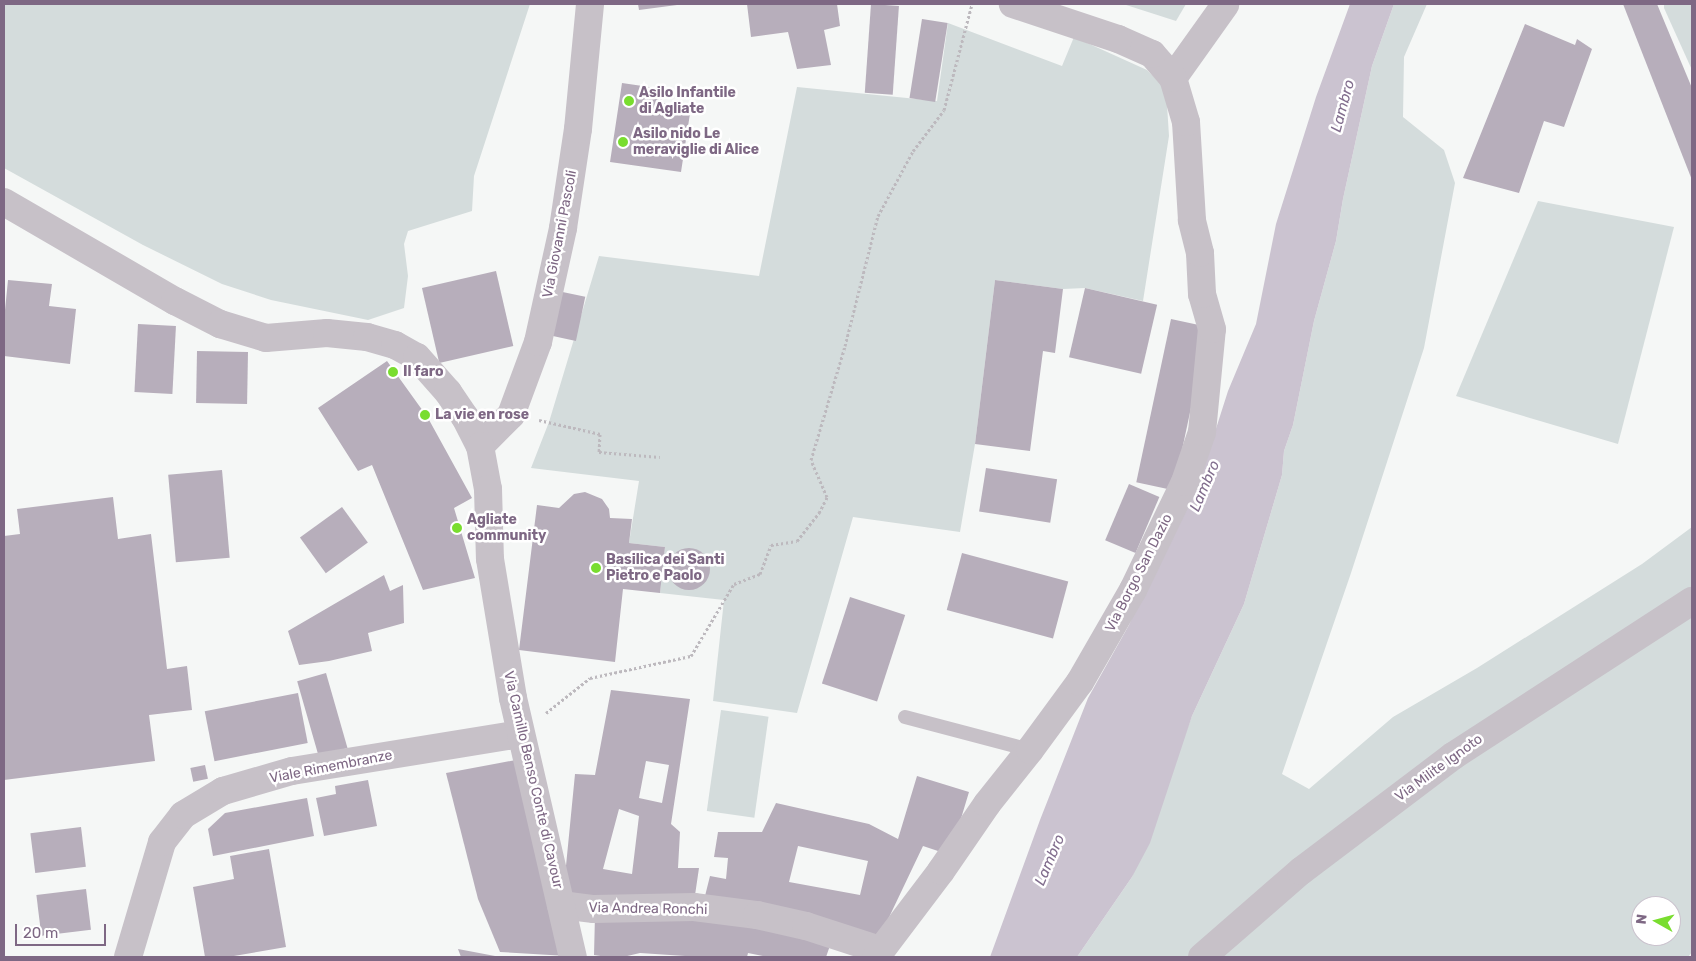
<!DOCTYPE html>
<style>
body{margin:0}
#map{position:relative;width:1696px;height:961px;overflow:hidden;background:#f5f7f6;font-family:Rubik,sans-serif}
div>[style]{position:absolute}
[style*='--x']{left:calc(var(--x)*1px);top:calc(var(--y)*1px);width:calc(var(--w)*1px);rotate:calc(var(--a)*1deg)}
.green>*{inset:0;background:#d4dcdc;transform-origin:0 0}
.water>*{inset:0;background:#cbc3d0}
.building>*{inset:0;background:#b7aebb;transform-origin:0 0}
.round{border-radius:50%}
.path>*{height:3px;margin-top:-1.5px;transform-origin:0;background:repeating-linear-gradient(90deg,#bdb9be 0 2.5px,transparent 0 5px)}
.service>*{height:14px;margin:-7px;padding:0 7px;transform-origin:7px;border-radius:7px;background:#c7c1c8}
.minor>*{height:28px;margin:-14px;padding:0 14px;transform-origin:14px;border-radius:14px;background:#c7c1c8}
.tertiary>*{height:28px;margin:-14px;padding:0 14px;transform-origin:14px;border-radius:14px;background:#c7c1c8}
.dots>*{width:14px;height:14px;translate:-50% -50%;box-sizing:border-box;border:2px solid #fff;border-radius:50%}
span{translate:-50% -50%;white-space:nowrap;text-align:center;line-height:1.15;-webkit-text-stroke:5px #fff;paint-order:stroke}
.poi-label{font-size:14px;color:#7e6884;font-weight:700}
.left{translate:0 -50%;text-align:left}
.street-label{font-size:14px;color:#7e6884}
.water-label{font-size:15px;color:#826e8e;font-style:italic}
.frame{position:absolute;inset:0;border:5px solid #7e6884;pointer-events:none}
.north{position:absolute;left:1631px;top:896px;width:50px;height:50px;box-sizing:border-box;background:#fff;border:1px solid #cbc3ce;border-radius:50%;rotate:277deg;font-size:14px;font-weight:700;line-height:20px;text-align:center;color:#7e6884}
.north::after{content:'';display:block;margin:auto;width:18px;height:22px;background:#79dd2f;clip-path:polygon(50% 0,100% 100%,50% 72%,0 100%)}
.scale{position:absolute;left:15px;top:924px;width:91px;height:22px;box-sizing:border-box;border:2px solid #7e6884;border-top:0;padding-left:6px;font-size:15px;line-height:18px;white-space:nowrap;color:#7e6884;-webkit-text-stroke:4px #fff;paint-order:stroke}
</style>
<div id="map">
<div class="green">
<div style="clip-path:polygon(4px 4px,530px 4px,474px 176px,472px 211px,408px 231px,404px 244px,408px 276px,404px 308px,368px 320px,271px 300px,222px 284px,143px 245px,4px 168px)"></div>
<div style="clip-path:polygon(1123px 4px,1186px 4px,1176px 21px)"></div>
<div style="clip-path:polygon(evenodd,1394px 4px,1427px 4px,1404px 57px,1403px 117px,1444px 150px,1455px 183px,1424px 348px,1351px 573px,1282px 774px,1309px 789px,1393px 717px,1477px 668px,1642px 564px,1692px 527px,1692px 952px,1688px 957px,1077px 957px,1132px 877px,1192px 716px,1244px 604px,1282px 475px,1284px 451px,1293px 425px,1314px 321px,1336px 241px,1343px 199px,1372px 66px,1394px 4px,1641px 906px,1671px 906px,1671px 936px,1641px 936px,1641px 906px)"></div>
<div style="clip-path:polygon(1664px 4px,1692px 4px,1692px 70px,1664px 8px)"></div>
<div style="clip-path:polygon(948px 23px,1062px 66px,1074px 37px,1147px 70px,1166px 89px,1169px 136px,1143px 301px,1085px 288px,1063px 289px,995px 280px,975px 444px,960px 532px,853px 517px,797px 713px,713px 701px,724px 600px,660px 593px,665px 547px,629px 543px,639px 481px,531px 468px,549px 422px,599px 256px,759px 276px,797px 87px,937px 101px)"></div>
<div style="clip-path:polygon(1538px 201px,1674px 227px,1618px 444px,1456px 396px)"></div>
<div style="left:721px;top:710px;width:48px;height:102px;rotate:8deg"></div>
</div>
<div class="water">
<div style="clip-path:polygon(1350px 4px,1394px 4px,1372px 66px,1343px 199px,1336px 241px,1314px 321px,1293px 425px,1284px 451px,1282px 475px,1244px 604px,1192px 716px,1150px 843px,1132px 877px,1077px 957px,990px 957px,1040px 820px,1088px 698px,1129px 625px,1213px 438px,1228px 391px,1256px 324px,1276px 224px,1316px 97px)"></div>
</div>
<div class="building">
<div style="clip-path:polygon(638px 4px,677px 4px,677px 5px,639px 10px)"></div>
<div style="clip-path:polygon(747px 4px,837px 4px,840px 26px,824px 30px,831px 65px,797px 69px,788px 32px,751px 37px)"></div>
<div style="left:871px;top:4px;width:28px;height:89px;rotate:4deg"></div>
<div style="clip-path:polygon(1623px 4px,1657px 4px,1692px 88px,1692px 180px)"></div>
<div style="left:922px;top:19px;width:26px;height:80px;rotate:9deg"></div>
<div style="clip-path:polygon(1525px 24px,1575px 45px,1577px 39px,1592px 49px,1564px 127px,1544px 121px,1519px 193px,1463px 178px)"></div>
<div style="clip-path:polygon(622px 83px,663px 89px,661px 103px,691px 107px,681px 172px,610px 162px)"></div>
<div style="left:496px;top:271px;width:77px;height:76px;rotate:77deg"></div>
<div style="clip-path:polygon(8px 280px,52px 284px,49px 306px,76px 309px,70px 364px,4px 356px,4px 320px)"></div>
<div style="clip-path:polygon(995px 280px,1063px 289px,1055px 353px,1043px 351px,1030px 451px,975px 444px)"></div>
<div style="left:1085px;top:288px;width:74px;height:71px;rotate:13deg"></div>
<div style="left:553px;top:290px;width:33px;height:45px;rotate:12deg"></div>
<div style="left:1171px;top:319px;width:38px;height:167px;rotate:12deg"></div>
<div style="left:138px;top:324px;width:38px;height:68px;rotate:3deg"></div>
<div style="left:197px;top:351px;width:51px;height:52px;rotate:1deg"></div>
<div style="clip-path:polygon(387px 361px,428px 418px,472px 498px,454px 508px,475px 578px,423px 590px,372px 465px,358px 471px,318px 408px)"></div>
<div style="left:986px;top:468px;width:72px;height:44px;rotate:9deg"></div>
<div style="left:222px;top:470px;width:88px;height:54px;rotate:85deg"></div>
<div style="left:1129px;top:484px;width:33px;height:61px;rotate:23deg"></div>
<div style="clip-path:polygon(585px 492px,602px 499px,609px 509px,610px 518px,632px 519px,629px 543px,665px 547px,660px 593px,623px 589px,615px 662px,519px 650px,537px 505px,559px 508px,574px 494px)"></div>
<div style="clip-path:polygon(113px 497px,118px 539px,151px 534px,167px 669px,187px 666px,192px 710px,149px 715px,155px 761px,4px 780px,4px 536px,20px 534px,17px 509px)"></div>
<div style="left:342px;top:507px;width:44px;height:52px;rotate:54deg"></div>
<div class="round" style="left:668px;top:548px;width:42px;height:42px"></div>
<div style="left:962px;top:553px;width:110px;height:59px;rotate:15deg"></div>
<div style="clip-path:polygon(384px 575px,390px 591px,403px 585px,404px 623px,368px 633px,372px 651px,329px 661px,299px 665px,288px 631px)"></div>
<div style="left:850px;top:597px;width:58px;height:91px;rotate:18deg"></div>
<div style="left:326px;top:673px;width:78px;height:30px;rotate:74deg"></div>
<div style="clip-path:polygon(evenodd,611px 690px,690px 699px,671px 824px,680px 832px,678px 868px,699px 868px,694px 902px,569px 901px,565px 876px,575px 774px,595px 775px,611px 690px,646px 761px,669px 765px,662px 803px,639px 798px,646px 761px,611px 690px,619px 809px,639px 816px,632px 874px,603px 869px,619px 809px)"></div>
<div style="left:298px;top:693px;width:51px;height:95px;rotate:79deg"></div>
<div style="clip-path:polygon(521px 759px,567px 956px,500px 952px,478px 899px,446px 773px)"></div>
<div style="left:205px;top:765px;width:14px;height:15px;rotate:78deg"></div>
<div style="clip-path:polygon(evenodd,917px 776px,969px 792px,950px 855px,923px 846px,882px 932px,876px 938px,705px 896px,710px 876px,726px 879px,728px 858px,714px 857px,718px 832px,762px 832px,776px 803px,869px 824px,898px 839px,917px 776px,798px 846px,868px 861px,860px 895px,789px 882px,798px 846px)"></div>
<div style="clip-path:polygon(368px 780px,377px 826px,324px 836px,316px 798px,336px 794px,335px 786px)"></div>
<div style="clip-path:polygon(307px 798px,314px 836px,213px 856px,208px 829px,225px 813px)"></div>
<div style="left:81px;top:827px;width:40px;height:51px;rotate:83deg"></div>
<div style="clip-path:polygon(269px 849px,286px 947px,228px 957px,205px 957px,193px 887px,234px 879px,230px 856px)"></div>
<div style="left:86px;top:889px;width:41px;height:50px;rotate:83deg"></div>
<div style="clip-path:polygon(595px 915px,773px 920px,833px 937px,826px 957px,768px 957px,748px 953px,747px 957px,700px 957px,640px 953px,623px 957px,607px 957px,594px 955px)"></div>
<div style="clip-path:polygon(458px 949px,495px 956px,495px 957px,461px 957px)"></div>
</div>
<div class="path">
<div style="--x:539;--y:420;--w:63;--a:12.9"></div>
<div style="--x:600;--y:434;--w:18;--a:93"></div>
<div style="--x:599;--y:452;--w:61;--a:4.7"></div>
<div style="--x:546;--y:713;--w:56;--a:-38.5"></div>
<div style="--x:590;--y:678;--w:103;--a:-12.3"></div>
<div style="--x:691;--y:656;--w:84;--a:-59.2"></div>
<div style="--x:734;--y:584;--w:28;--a:-21"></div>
<div style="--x:760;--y:574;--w:31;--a:-69"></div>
<div style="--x:771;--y:545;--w:26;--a:-9"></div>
<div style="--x:797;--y:541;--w:36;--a:-52"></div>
<div style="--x:819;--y:513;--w:18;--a:-63"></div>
<div style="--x:827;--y:497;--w:40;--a:-113.4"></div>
<div style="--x:811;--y:460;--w:119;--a:-73.4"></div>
<div style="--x:845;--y:346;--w:134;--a:-75.8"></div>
<div style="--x:878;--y:216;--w:74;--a:-61.7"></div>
<div style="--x:913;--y:151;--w:51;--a:-52.9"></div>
<div style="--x:944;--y:110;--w:110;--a:-75.2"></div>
</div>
<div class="service">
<div style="--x:905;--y:717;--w:129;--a:14.8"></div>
</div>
<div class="minor">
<div style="--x:1173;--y:78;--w:90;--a:-54.5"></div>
<div style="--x:480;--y:446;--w:44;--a:-45"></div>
<div style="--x:511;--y:415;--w:78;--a:-69.7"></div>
<div style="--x:538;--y:342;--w:117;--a:-77.6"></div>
<div style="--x:563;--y:228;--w:100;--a:-81.4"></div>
<div style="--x:578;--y:129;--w:126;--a:-84.5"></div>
<div style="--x:561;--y:905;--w:33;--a:7"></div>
<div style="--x:594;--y:909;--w:100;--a:-1.1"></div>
<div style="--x:694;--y:907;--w:64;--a:7.2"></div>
<div style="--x:757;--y:915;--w:50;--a:12.7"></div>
<div style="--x:806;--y:926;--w:78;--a:18"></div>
<div style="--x:128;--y:957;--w:120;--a:-73.5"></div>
<div style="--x:162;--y:842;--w:34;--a:-52"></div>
<div style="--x:183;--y:815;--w:47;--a:-31"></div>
<div style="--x:223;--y:791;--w:72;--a:-16.2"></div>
<div style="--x:292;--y:771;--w:231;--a:-9.2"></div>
<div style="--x:876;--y:957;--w:108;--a:-52.9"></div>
<div style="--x:941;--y:871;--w:81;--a:-55.5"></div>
<div style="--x:987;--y:804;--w:69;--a:-51.5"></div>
<div style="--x:1030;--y:750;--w:84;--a:-53.7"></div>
<div style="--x:1080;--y:682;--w:106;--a:-60.1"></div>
<div style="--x:1133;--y:590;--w:120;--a:-64.3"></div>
<div style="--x:1185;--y:482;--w:53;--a:-71.2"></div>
<div style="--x:1202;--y:432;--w:103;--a:-84.5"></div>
<div style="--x:1212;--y:329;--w:36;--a:-106"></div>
<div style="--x:1202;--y:294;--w:41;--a:-92.8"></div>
<div style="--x:1200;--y:253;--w:34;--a:-104"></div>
<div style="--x:1192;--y:220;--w:98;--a:-93.5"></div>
<div style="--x:1186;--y:122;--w:46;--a:-106.5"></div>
<div style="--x:1173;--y:78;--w:32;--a:-131"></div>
<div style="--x:1152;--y:54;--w:37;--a:-156"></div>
<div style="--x:1118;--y:39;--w:111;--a:-161.6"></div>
</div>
<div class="tertiary">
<div style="--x:4;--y:202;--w:198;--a:30.1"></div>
<div style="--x:175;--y:301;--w:51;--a:27.1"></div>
<div style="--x:220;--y:324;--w:48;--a:16.9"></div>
<div style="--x:266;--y:338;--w:61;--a:-4.7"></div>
<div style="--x:327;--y:333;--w:40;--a:5.7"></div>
<div style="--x:367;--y:337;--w:29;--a:16"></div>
<div style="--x:395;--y:345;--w:25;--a:29"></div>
<div style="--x:417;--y:357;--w:47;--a:48.5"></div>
<div style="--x:448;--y:392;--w:30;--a:56"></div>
<div style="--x:465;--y:417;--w:33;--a:63"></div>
<div style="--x:480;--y:446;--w:44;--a:79.5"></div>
<div style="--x:488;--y:489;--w:70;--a:88.4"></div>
<div style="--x:490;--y:559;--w:141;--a:80.6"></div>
<div style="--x:513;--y:698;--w:266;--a:77"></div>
<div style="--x:1202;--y:957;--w:131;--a:-41"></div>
<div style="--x:1301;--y:871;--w:191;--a:-37.1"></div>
<div style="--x:1453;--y:756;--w:285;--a:-33"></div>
</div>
<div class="dots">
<div style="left:629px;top:101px;background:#79dd2f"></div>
<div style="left:623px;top:142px;background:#79dd2f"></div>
<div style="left:393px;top:372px;background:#79dd2f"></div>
<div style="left:425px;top:415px;background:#79dd2f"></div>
<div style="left:457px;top:528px;background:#79dd2f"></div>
<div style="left:596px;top:568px;background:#79dd2f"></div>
</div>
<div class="poi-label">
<span class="left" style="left:639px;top:101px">Asilo Infantile<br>di Agliate</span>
<span class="left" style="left:633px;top:142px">Asilo nido Le<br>meraviglie di Alice</span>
<span class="left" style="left:403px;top:372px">Il faro</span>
<span class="left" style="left:435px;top:415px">La vie en rose</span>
<span class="left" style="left:467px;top:528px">Agliate<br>community</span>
<span class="left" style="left:606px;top:568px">Basilica dei Santi<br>Pietro e Paolo</span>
</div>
<div class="street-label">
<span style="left:560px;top:234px;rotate:-79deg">Via Giovanni Pascoli</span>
<span style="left:1139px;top:573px;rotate:-63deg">Via Borgo San Dazio</span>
<span style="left:331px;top:767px;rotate:-11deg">Viale Rimembranze</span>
<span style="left:1439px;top:768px;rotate:-36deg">Via Milite Ignoto</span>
<span style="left:533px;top:780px;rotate:77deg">Via Camillo Benso Conte di Cavour</span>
<span style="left:648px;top:909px;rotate:1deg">Via Andrea Ronchi</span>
</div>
<div class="water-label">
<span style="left:1343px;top:106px;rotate:-75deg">Lambro</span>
<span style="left:1205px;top:486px;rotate:-67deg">Lambro</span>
<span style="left:1050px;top:860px;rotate:-67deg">Lambro</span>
</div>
<div class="frame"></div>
<div class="north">N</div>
<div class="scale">20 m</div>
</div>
